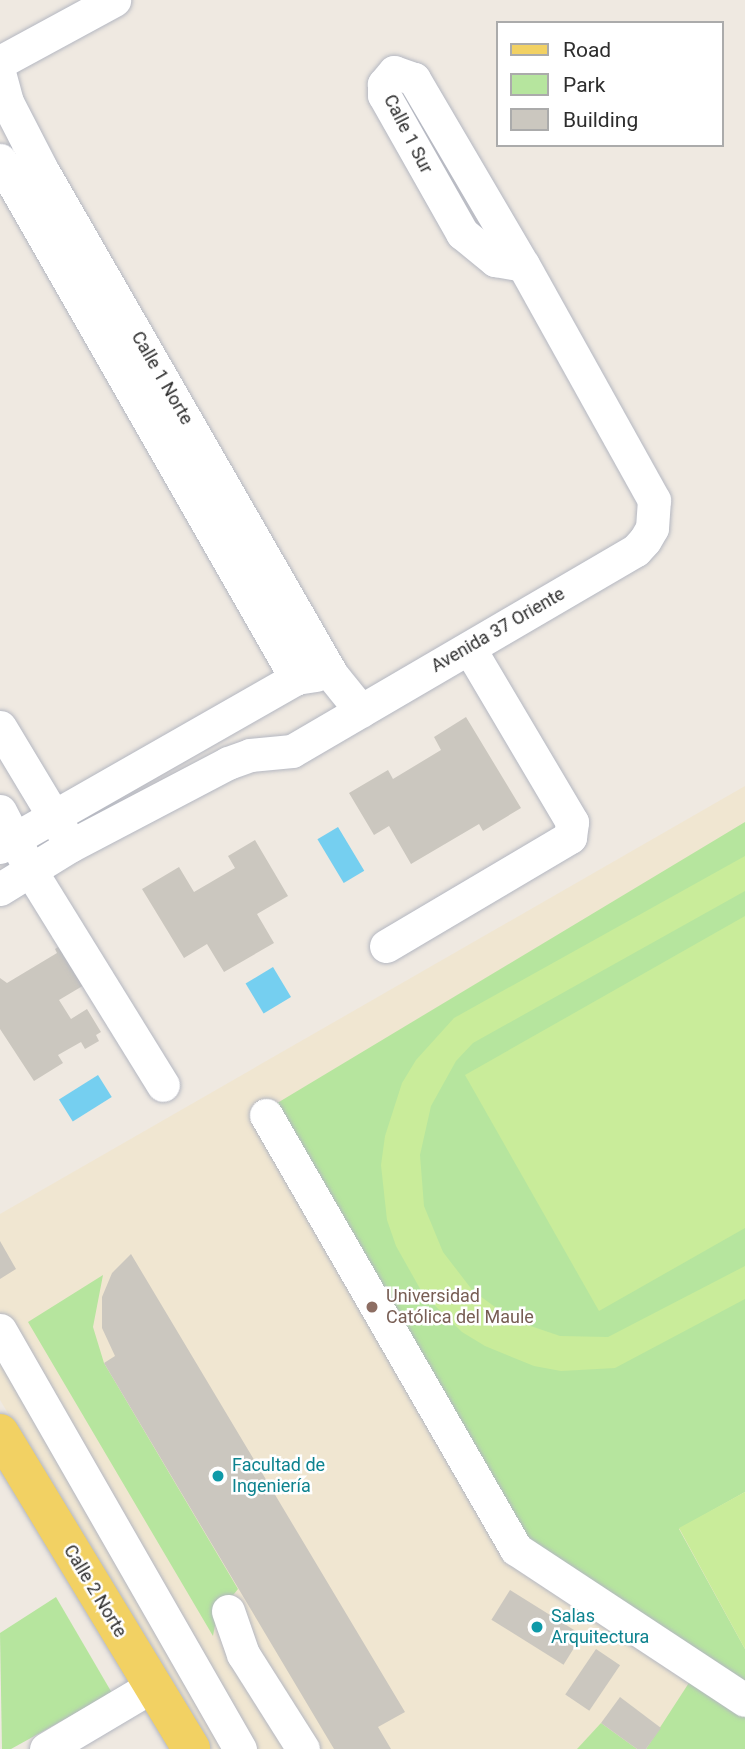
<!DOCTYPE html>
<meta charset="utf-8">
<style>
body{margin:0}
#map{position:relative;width:745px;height:1749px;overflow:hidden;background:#efe9e1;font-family:Roboto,sans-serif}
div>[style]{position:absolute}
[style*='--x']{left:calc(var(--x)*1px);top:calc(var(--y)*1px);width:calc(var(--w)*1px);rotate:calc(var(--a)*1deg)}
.education>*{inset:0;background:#f0e6d1}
.green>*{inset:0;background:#b6e59e}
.pitch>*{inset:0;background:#c9ec9a}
.water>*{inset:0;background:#75cff0;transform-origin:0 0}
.building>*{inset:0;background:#cbc7bf;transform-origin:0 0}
.roads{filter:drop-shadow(0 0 2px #b4b7c1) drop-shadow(0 0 2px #b4b7c1)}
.minor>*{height:33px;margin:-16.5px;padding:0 16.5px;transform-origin:16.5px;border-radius:16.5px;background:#fff}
.major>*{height:38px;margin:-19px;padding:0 19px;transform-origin:19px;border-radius:19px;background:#f2d163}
.dots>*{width:19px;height:19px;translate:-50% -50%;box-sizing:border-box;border:4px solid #fff;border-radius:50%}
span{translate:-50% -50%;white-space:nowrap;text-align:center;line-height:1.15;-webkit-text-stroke:5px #fff;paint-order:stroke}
.street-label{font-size:18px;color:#2e2e2e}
.education-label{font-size:18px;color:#785e54}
.left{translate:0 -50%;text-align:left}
.culture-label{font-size:18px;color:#0d838f}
.legend{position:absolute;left:496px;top:21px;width:228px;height:126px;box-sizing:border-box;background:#fff;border:2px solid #ababab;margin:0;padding:9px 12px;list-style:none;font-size:21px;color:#2e2e2e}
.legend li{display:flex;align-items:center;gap:14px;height:35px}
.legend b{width:35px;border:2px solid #ababab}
</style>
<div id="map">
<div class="education">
<div style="clip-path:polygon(745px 786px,745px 1749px,211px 1749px,0 1400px,0 1214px)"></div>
</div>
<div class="green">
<div style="clip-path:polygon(745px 822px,745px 1492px,679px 1529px,745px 1649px,745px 1749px,646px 1749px,696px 1672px,513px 1553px,259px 1114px)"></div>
<div style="clip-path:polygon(103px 1275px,93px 1327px,104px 1363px,238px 1589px,217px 1615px,213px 1636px,28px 1322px)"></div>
<div style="clip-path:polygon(56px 1597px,112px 1693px,11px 1749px,2px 1749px,0 1633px)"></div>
<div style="clip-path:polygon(601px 1723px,637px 1749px,577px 1749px)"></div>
</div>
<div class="pitch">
<div style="clip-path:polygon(745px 856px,745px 891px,473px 1043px,456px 1061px,431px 1106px,420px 1155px,424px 1206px,443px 1252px,473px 1291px,513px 1320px,560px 1336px,608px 1337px,745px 1266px,745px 1299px,615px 1368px,561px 1371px,534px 1366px,485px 1346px,462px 1332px,423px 1294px,396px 1246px,387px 1220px,381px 1165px,385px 1136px,402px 1083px,416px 1060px,454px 1018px)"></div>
<div style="clip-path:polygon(745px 916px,745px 1228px,599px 1311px,465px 1075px)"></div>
<div style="clip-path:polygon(745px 1492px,745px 1649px,679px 1528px)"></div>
</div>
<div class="water">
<div style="left:338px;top:827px;width:51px;height:24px;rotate:59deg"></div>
<div style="left:273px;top:967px;width:35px;height:32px;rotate:59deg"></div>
<div style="left:98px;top:1075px;width:26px;height:46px;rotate:58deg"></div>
</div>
<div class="building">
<div style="clip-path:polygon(466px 717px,521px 808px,483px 831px,479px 824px,411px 864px,389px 826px,374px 835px,349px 793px,388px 770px,393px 779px,441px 750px,434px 737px)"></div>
<div style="clip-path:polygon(255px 840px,288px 896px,257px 914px,274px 943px,224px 972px,207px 944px,184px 958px,142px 889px,179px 867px,194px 892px,235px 868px,228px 856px)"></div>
<div style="clip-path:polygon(67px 941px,96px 978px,59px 1000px,71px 1019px,87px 1009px,101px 1032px,96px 1035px,99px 1041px,85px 1049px,81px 1042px,58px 1055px,63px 1063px,34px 1081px,0 1029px,0 978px,7px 983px,57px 953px,55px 949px)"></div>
<div style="clip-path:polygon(0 1241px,16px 1269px,0 1279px)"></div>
<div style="clip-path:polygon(131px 1254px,405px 1712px,378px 1727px,391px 1749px,334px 1749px,104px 1363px,115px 1356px,102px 1328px,102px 1297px,112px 1273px)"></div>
<div style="left:510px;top:1590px;width:85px;height:35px;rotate:32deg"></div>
<div style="left:596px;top:1649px;width:29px;height:55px;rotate:34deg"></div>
<div style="clip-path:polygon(620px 1697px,661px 1728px,646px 1749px,637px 1749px,601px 1723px)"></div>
</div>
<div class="roads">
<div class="minor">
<div style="--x:0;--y:62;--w:130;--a:-28.5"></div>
<div style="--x:0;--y:76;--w:27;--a:75"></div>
<div style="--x:7;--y:102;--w:76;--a:62.8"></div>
<div style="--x:42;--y:170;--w:582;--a:60.13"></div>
<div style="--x:332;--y:675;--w:46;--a:51.1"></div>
<div style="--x:0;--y:160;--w:597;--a:60.26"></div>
<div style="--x:0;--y:727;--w:128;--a:59"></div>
<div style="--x:0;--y:811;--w:70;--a:62.7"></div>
<div style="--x:32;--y:873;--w:249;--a:58.3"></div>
<div style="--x:0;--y:847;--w:341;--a:-29.7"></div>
<div style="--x:296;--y:678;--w:20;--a:-9"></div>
<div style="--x:0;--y:889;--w:82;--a:-31.6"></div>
<div style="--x:70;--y:846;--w:178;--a:-27.7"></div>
<div style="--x:228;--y:763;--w:23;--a:-20"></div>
<div style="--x:250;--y:755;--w:42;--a:-5.4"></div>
<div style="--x:292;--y:751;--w:398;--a:-30.3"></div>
<div style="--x:636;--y:550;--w:13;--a:-48"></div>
<div style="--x:645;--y:540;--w:14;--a:-60"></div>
<div style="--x:652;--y:528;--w:28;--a:-86"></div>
<div style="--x:654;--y:500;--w:269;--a:-119.1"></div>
<div style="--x:523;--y:265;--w:216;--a:-120.4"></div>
<div style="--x:414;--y:79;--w:21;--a:-161"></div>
<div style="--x:394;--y:72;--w:16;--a:130"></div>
<div style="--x:384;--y:84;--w:11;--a:90"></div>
<div style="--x:384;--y:95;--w:159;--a:60.5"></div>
<div style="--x:462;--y:233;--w:43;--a:39.3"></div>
<div style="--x:495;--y:260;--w:28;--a:10"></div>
<div style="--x:386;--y:946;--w:214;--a:-30.6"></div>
<div style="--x:570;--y:837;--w:15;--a:-82"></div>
<div style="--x:572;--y:822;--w:202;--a:-120.6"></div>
<div style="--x:266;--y:1115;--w:501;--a:60.06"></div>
<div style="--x:516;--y:1549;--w:274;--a:33.4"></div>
<div style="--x:0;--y:1330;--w:483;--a:60.2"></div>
<div style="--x:228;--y:1611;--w:46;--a:70.8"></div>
<div style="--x:243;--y:1654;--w:112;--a:57.7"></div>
<div style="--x:46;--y:1749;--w:123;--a:-30.7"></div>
</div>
<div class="major">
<div style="--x:0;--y:1433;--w:369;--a:58.8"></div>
</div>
</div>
<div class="dots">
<div style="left:372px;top:1307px;background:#8d6e63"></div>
<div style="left:218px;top:1476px;background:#0f9aa8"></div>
<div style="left:537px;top:1627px;background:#0f9aa8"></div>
</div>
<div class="street-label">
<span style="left:408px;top:134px;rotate:63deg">Calle 1 Sur</span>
<span style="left:162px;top:378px;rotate:60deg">Calle 1 Norte</span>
<span style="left:498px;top:630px;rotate:-30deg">Avenida 37 Oriente</span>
<span style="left:95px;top:1591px;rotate:59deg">Calle 2 Norte</span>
</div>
<div class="education-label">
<span class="left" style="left:386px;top:1307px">Universidad<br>Católica del Maule</span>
</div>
<div class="culture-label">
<span class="left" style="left:232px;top:1476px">Facultad de<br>Ingeniería</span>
<span class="left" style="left:551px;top:1627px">Salas<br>Arquitectura</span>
</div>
<ul class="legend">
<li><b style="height:9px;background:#f2d163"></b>Road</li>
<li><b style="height:19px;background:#b6e59e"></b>Park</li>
<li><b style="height:19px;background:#cbc7bf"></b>Building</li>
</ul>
</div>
